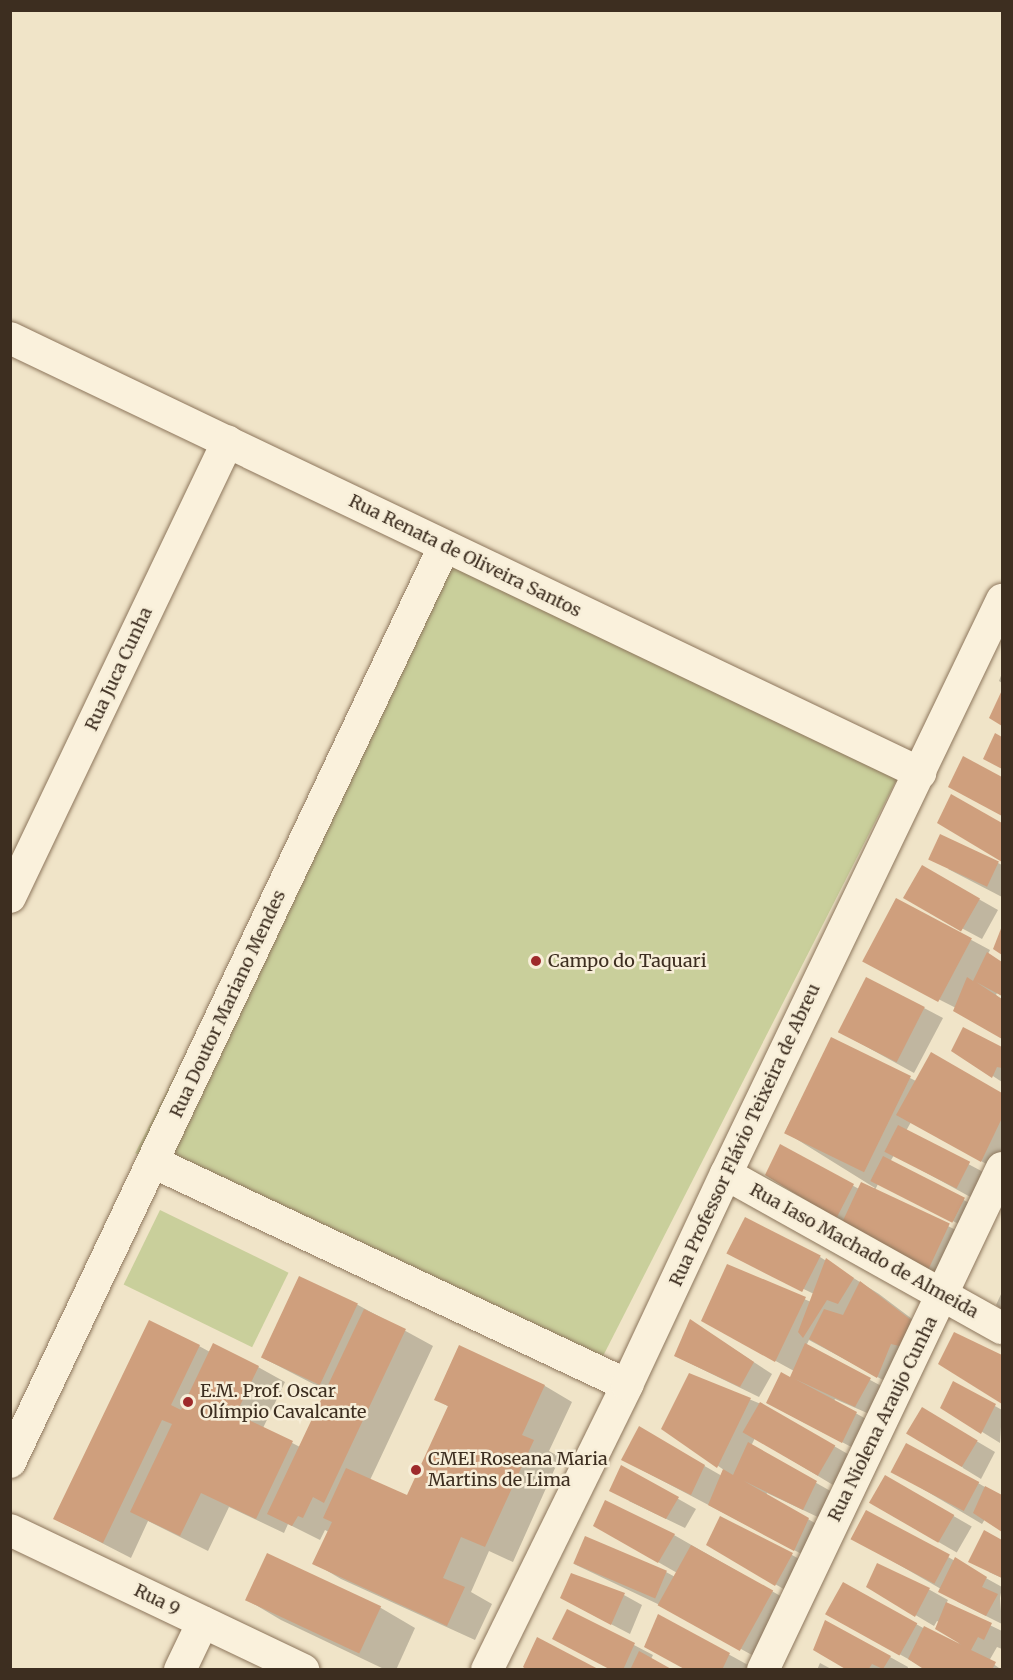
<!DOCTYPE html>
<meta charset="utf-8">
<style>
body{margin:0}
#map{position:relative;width:1013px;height:1680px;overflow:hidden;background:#f0e4c8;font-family:Merriweather,serif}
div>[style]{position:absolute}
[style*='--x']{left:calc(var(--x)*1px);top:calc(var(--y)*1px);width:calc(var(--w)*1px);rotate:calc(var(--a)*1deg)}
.green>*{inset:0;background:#c9cf9b;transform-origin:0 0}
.shadow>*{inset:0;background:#0003;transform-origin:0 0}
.building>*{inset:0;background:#cf9f7d;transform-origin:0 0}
.roads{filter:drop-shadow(0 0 2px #8d765c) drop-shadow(0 0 2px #8d765c)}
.minor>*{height:32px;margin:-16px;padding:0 16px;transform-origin:16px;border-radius:16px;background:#faf1dc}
.dots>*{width:16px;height:16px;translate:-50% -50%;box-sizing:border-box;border:3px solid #f7eed8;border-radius:50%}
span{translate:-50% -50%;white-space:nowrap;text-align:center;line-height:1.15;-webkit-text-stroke:5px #f7eed8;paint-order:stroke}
.street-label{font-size:18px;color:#3d2e20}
.poi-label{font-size:18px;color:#3d2e20}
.left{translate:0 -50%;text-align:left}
.frame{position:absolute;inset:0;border:12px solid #3d2e20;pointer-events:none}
</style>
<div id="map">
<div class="green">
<div style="left:444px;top:547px;width:509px;height:680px;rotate:27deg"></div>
<div style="left:160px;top:1210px;width:143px;height:83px;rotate:26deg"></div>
</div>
<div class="shadow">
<div style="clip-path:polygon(1002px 673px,1002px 683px,999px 681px)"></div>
<div style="clip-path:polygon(964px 758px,1002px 778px,1002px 815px,968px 797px)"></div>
<div style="clip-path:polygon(998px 863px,1002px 865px,1002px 897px,948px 869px)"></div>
<div style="clip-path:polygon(922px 867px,998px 910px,982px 939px,922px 907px)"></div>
<div style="clip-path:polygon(897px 900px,990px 950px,988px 954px,1002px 963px,1002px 996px,997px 993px,996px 995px,1002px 1000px,1002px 1038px,955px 1011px,956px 1008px,867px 963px)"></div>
<div style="clip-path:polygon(924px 1008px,943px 1018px,914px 1073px,838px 1031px)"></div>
<div style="clip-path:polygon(963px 1029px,1002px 1049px,1002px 1082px,953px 1050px)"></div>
<div style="clip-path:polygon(832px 1039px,916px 1081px,931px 1054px,1002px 1095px,1002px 1165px,999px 1171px,911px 1122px,906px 1131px,987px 1174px,974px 1199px,894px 1155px,890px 1162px,983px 1210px,973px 1231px,878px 1184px,875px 1190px,968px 1236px,948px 1278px,858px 1236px,842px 1221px,767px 1175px,780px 1146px,859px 1189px,875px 1188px,785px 1132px)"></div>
<div style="clip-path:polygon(727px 1252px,820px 1257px,879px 1294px,932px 1334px,896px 1387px,809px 1340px,806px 1346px,889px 1390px,874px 1416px,835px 1399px,834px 1401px,875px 1424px,861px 1452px,786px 1413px,794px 1371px,721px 1331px,728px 1266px,811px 1302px,814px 1294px)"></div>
<div style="clip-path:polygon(300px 1278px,358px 1305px,433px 1346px,370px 1480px,408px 1497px,449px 1407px,436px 1399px,460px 1347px,545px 1386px,572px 1402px,549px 1451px,560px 1457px,513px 1562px,489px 1551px,471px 1592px,492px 1604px,475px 1640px,341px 1579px,314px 1563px,329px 1532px,325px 1530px,320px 1540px,288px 1524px,284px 1533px,229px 1507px,208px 1551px,148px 1521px,131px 1558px,55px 1519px,199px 1346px,210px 1352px,258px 1367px,285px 1382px,263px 1428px,300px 1447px,327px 1391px,263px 1358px)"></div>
<div style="clip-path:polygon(1002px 1292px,1002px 1310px,996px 1305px)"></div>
<div style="clip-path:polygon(691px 1321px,772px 1374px,759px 1397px,675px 1356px)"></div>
<div style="clip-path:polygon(955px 1334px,1002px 1357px,1002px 1402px,940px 1364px)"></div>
<div style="clip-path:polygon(690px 1375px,761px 1404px,853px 1457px,838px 1488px,755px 1438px,751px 1446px,834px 1493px,822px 1519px,767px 1493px,766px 1495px,827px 1530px,813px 1560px,623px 1460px,640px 1429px,722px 1476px,724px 1470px,663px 1428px)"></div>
<div style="clip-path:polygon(954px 1383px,1002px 1410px,1000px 1443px,942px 1407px)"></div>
<div style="clip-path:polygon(922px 1409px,995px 1452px,981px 1479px,963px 1468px)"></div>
<div style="clip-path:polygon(622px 1467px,696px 1509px,685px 1528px,629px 1501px)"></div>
<div style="clip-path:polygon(894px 1472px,978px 1483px,1002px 1497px,1002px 1531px,985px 1519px,982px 1524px)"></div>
<div style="left:886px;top:1477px;width:99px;height:30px;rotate:30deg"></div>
<div style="clip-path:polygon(867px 1512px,1002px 1587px,1000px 1598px,1002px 1624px,958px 1602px,941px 1589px,856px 1540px)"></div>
<div style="clip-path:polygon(595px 1526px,674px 1535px,791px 1602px,763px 1661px,664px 1607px,574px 1564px,666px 1572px,677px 1578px,679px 1574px)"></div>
<div style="clip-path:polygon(985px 1532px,1002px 1542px,1002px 1578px,989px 1572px)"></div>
<div style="clip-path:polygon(708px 1545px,792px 1555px,810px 1565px,794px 1595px)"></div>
<div style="clip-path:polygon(268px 1555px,381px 1608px,415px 1628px,396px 1670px,386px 1670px,281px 1620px,247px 1600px)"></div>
<div style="clip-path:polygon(878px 1565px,930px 1590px,948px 1600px,946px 1604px,1002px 1631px,1002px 1649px,997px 1647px,989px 1661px,1002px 1670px,928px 1670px,847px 1625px,844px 1584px,925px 1629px,958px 1645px,959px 1643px,939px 1622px,937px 1621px,934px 1626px,868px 1587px)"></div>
<div style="clip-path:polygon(624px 1595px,642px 1605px,630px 1634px,580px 1608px)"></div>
<div style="clip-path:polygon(568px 1611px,634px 1645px,653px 1655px,651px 1659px,670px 1670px,612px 1670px)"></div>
<div style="clip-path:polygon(659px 1616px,748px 1665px,745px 1670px,688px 1670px)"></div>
<div style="clip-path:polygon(890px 1657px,908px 1667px,907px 1670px,850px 1670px)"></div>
<div style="clip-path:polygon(820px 1663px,833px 1670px,817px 1670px)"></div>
</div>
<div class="building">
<div style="clip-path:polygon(1002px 690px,1002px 726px,989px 718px)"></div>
<div style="clip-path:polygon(995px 733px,1002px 737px,1002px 769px,983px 759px)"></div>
<div style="clip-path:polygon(963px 756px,1002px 777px,1002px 816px,948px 787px)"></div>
<div style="clip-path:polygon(951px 794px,1002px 823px,1002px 862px,937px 823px)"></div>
<div style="left:940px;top:834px;width:65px;height:28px;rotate:25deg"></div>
<div style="left:922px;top:865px;width:67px;height:38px;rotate:30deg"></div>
<div style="left:896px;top:898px;width:86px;height:72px;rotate:28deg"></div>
<div style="clip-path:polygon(1002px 926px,1002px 955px,993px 949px)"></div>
<div style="clip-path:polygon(987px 952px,1002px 962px,1002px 996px,976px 982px,1002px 999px,1002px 1039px,953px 1011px,967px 977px,973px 981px)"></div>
<div style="left:866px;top:977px;width:66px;height:62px;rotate:27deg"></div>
<div style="clip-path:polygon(963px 1027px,1002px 1047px,1002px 1068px,997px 1067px,992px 1078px,951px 1051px)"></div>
<div style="left:831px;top:1037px;width:89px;height:107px;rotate:26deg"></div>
<div style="clip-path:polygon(931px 1052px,1002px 1093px,1002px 1118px,981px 1162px,896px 1115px)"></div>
<div style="left:898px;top:1125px;width:81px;height:30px;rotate:27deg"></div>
<div style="clip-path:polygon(780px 1144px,854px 1184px,836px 1219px,765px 1175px)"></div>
<div style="left:883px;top:1156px;width:92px;height:28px;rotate:27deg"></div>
<div style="left:861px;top:1182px;width:98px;height:50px;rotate:25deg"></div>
<div style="left:745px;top:1217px;width:85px;height:41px;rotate:27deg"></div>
<div style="clip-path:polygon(826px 1258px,854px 1278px,838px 1304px,827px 1300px,803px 1338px,798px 1332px)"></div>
<div style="clip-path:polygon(727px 1264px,806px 1297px,775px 1362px,701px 1321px)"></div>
<div style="left:299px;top:1276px;width:65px;height:90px;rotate:25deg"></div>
<div style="clip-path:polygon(860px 1281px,915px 1323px,903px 1347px,891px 1344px,877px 1378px,809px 1339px,824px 1309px,843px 1315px)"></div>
<div style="clip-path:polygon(364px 1309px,406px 1329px,324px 1503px,313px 1497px,303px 1518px,298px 1516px,292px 1526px,267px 1514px)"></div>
<div style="clip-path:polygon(690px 1319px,754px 1362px,740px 1387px,674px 1356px)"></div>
<div style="clip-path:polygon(149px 1320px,200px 1345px,171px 1405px,181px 1410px,213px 1343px,259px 1366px,236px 1414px,293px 1441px,256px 1519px,201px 1493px,180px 1536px,130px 1512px,172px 1424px,162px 1420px,103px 1543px,53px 1519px)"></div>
<div style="clip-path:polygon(954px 1332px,1002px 1355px,1002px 1404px,938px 1364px)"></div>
<div style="clip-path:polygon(805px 1343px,871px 1378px,855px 1407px,795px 1379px,857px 1412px,842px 1443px,766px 1403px,781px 1372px,790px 1377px)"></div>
<div style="clip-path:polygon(459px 1345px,545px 1385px,522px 1435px,534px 1440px,485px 1547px,461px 1537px,443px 1578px,465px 1587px,447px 1626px,312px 1564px,332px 1522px,323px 1518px,346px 1468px,407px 1495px,448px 1406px,434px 1400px)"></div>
<div style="clip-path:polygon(689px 1373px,751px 1398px,717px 1468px,661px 1429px)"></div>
<div style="clip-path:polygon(953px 1381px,996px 1404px,981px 1434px,940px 1408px)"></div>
<div style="left:760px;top:1402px;width:87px;height:35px;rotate:30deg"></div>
<div style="left:922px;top:1407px;width:65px;height:31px;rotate:31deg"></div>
<div style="clip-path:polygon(639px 1426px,705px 1465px,691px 1495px,621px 1460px)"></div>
<div style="clip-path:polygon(748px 1442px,817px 1481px,803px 1510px,744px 1481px,809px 1518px,794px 1551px,708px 1505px,723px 1469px,733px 1475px)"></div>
<div style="left:906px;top:1443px;width:83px;height:33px;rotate:28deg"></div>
<div style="clip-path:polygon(621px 1465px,679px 1497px,666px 1519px,609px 1491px)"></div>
<div style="left:885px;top:1475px;width:80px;height:32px;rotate:30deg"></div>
<div style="clip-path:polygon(985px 1486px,1002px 1495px,1002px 1532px,973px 1513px)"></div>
<div style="clip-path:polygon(605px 1500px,675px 1534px,658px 1563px,593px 1526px)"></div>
<div style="left:866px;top:1510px;width:95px;height:33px;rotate:28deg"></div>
<div style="clip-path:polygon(720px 1516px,793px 1553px,775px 1586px,706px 1545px)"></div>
<div style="clip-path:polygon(984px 1530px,1002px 1540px,1002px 1578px,968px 1562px)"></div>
<div style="left:585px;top:1536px;width:89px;height:30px;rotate:23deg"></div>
<div style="left:691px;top:1545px;width:94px;height:69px;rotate:29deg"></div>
<div style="left:267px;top:1553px;width:126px;height:52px;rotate:25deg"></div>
<div style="clip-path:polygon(955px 1557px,987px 1577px,982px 1587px,998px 1594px,986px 1616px,938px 1592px)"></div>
<div style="clip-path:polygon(877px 1563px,930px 1588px,915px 1617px,866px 1587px)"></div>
<div style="clip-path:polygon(571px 1573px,625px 1593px,611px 1625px,560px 1598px)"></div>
<div style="left:843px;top:1582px;width:85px;height:37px;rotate:29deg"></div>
<div style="clip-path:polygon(946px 1602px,992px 1623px,984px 1640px,978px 1637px,971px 1650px,996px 1662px,992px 1670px,925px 1670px,908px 1659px,924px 1626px,962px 1645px,935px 1629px)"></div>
<div style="clip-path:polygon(567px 1609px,635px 1643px,623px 1670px,611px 1670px,552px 1639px)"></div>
<div style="clip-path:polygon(658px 1614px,730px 1653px,722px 1670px,686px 1670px,644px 1647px)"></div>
<div style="clip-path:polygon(825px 1620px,891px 1656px,883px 1669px,872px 1664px,868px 1670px,847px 1670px,813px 1650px)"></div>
<div style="clip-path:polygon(537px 1637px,600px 1670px,527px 1670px,523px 1667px)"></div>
<div style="clip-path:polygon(639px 1651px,673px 1670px,630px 1670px)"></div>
</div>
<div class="roads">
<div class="minor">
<div style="--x:10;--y:338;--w:1009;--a:25.55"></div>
<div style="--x:10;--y:897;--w:505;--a:-64.45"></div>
<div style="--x:153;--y:1162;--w:524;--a:25.2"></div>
<div style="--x:726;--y:1174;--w:316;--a:29.2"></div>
<div style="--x:10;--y:1462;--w:1013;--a:-64.62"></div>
<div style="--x:10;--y:1530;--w:325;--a:25.5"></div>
<div style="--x:180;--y:1670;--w:53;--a:-64.4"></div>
<div style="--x:487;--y:1670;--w:318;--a:-63.8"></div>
<div style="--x:627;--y:1385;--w:233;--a:-64.9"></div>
<div style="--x:726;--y:1174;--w:637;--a:-64.32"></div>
<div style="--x:763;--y:1670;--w:556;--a:-64.54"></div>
</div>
</div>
<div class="dots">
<div style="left:536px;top:961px;background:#9e2a2b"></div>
<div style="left:188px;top:1402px;background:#9e2a2b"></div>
<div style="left:416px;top:1470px;background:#9e2a2b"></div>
</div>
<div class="street-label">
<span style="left:465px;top:556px;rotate:26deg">Rua Renata de Oliveira Santos</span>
<span style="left:119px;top:669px;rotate:-65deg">Rua Juca Cunha</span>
<span style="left:228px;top:1004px;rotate:-65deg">Rua Doutor Mariano Mendes</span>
<span style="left:745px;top:1135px;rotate:-65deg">Rua Professor Flávio Teixeira de Abreu</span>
<span style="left:864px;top:1251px;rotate:29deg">Rua Iaso Machado de Almeida</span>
<span style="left:883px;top:1419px;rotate:-64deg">Rua Niolena Araujo Cunha</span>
<span style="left:157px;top:1600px;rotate:26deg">Rua 9</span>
</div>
<div class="poi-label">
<span class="left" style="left:548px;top:961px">Campo do Taquari</span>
<span class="left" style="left:200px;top:1402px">E.M. Prof. Oscar<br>Olímpio Cavalcante</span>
<span class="left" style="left:428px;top:1470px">CMEI Roseana Maria<br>Martins de Lima</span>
</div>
<div class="frame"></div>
</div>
